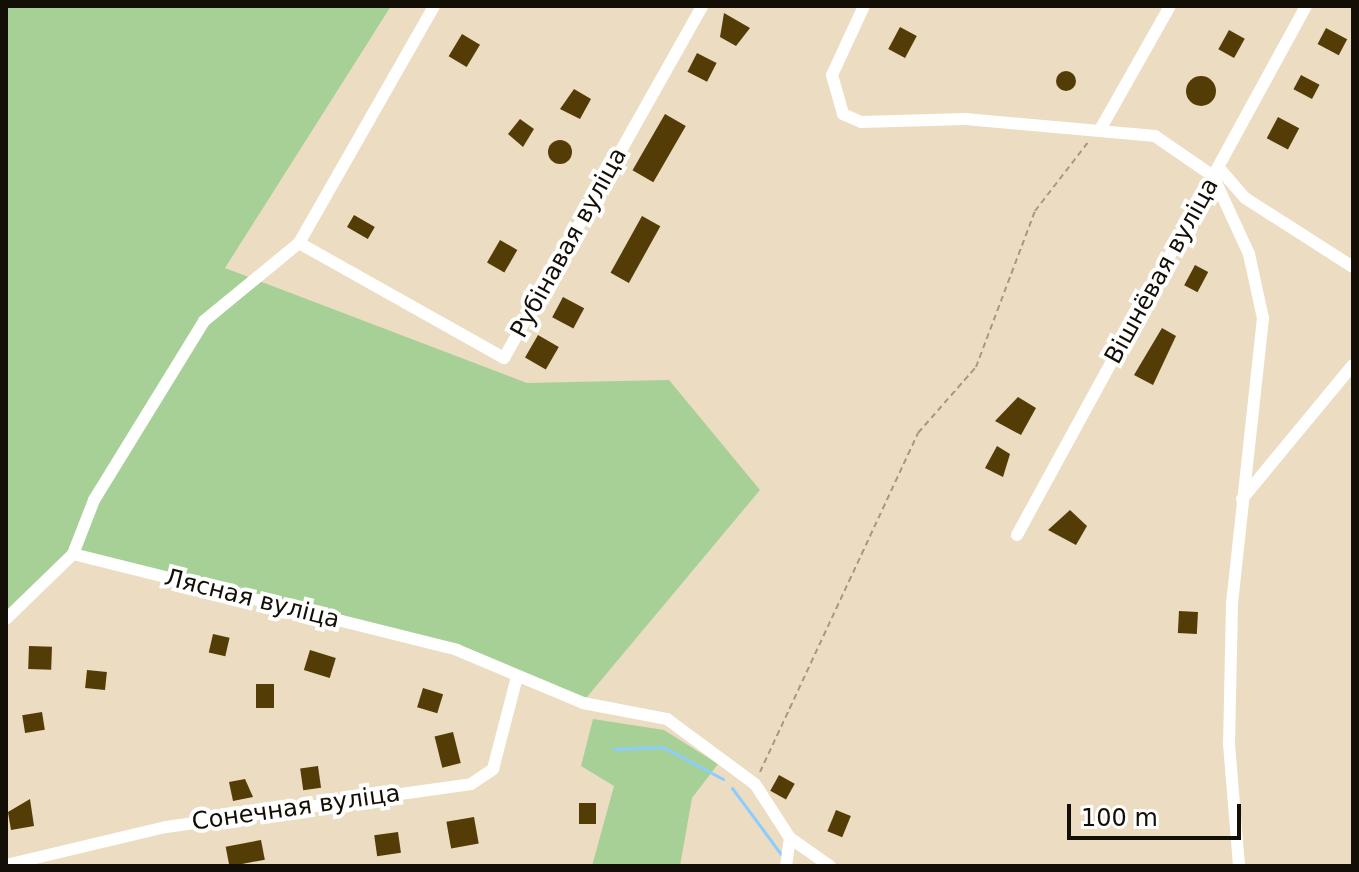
<!DOCTYPE html>
<meta charset="utf-8">
<style>
body{margin:0}
#map{position:relative;width:1359px;height:872px;overflow:hidden;background:#ebdcc2;font-family:"DejaVu Sans",sans-serif}
div>[style]{position:absolute}
[style*='--x']{left:calc(var(--x)*1px);top:calc(var(--y)*1px);width:calc(var(--w)*1px);rotate:calc(var(--a)*1deg)}
.green>*{inset:0;background:#a7d097}
.stream>*{height:3px;margin:-1.5px;padding:0 1.5px;transform-origin:1.5px;border-radius:1.5px;background:#8ccdff}
.building>*{inset:0;background:#543c07;transform-origin:0 0}
.round{border-radius:50%}
.path>*{height:2px;margin-top:-1px;transform-origin:0;background:repeating-linear-gradient(90deg,#a59985 0 6px,transparent 0 10px)}
.minor>*{height:12px;margin:-6px;padding:0 6px;transform-origin:6px;border-radius:6px;background:#fff}
span{translate:-50% -50%;white-space:nowrap;text-align:center;line-height:1.15;-webkit-text-stroke:8px #fff;paint-order:stroke}
.street-label{font-size:24px;color:#140f06}
.frame{position:absolute;inset:0;border:8px solid #140f06;pointer-events:none}
.scale{position:absolute;left:1067px;top:804px;width:174px;height:36px;box-sizing:border-box;border:4px solid #140f06;border-top:0;padding-left:10px;font-size:24px;line-height:28px;white-space:nowrap;color:#140f06;-webkit-text-stroke:6px #fff;paint-order:stroke}
</style>
<div id="map">
<div class="green">
<div style="clip-path:polygon(6px 6px,391px 6px,225px 268px,527px 383px,669px 380px,760px 490px,582px 703px,457px 650px,73px 554px,6px 619px)"></div>
<div style="clip-path:polygon(593px 719px,664px 730px,718px 764px,692px 798px,680px 866px,592px 866px,614px 786px,581px 766px)"></div>
</div>
<div class="stream">
<div style="--x:614;--y:749;--w:49;--a:-2.3"></div>
<div style="--x:663;--y:747;--w:68;--a:28.1"></div>
<div style="--x:732;--y:788;--w:86;--a:53.5"></div>
</div>
<div class="building">
<div style="clip-path:polygon(724px 13px,750px 28px,736px 46px,720px 37px)"></div>
<div style="left:900px;top:27px;width:19px;height:25px;rotate:28deg"></div>
<div style="left:1326px;top:28px;width:24px;height:18px;rotate:28deg"></div>
<div style="left:1229px;top:30px;width:18px;height:22px;rotate:29deg"></div>
<div style="left:462px;top:34px;width:21px;height:26px;rotate:31deg"></div>
<div style="left:697px;top:53px;width:22px;height:21px;rotate:27deg"></div>
<div class="round" style="left:1056px;top:71px;width:20px;height:20px"></div>
<div style="left:1301px;top:75px;width:21px;height:16px;rotate:28deg"></div>
<div class="round" style="left:1186px;top:76px;width:30px;height:30px"></div>
<div style="clip-path:polygon(574px 89px,591px 99px,580px 119px,560px 109px)"></div>
<div style="left:665px;top:114px;width:24px;height:65px;rotate:30deg"></div>
<div style="left:1278px;top:117px;width:24px;height:24px;rotate:28deg"></div>
<div style="clip-path:polygon(520px 119px,534px 129px,523px 147px,508px 134px)"></div>
<div class="round" style="left:548px;top:140px;width:24px;height:24px"></div>
<div style="left:354px;top:215px;width:24px;height:14px;rotate:30deg"></div>
<div style="left:642px;top:216px;width:21px;height:65px;rotate:29deg"></div>
<div style="left:500px;top:240px;width:20px;height:26px;rotate:30deg"></div>
<div style="left:1195px;top:265px;width:15px;height:23px;rotate:28deg"></div>
<div style="left:563px;top:297px;width:24px;height:23px;rotate:28deg"></div>
<div style="clip-path:polygon(1162px 328px,1176px 336px,1153px 385px,1134px 375px)"></div>
<div style="left:538px;top:335px;width:24px;height:26px;rotate:30deg"></div>
<div style="clip-path:polygon(1018px 397px,1036px 408px,1021px 435px,995px 421px)"></div>
<div style="clip-path:polygon(997px 446px,1010px 454px,1003px 477px,985px 468px)"></div>
<div style="clip-path:polygon(1070px 510px,1087px 526px,1076px 545px,1048px 530px)"></div>
<div style="left:1179px;top:611px;width:19px;height:22px;rotate:3deg"></div>
<div style="left:213px;top:634px;width:17px;height:19px;rotate:13deg"></div>
<div style="left:29px;top:646px;width:23px;height:23px;rotate:2deg"></div>
<div style="left:310px;top:650px;width:27px;height:21px;rotate:17deg"></div>
<div style="left:87px;top:670px;width:20px;height:18px;rotate:6deg"></div>
<div style="left:256px;top:684px;width:18px;height:24px"></div>
<div style="left:423px;top:688px;width:21px;height:20px;rotate:17deg"></div>
<div style="left:42px;top:712px;width:18px;height:20px;rotate:81deg"></div>
<div style="left:453px;top:732px;width:32px;height:19px;rotate:76deg"></div>
<div style="left:318px;top:766px;width:22px;height:18px;rotate:82deg"></div>
<div style="left:779px;top:775px;width:18px;height:18px;rotate:29deg"></div>
<div style="clip-path:polygon(245px 779px,253px 797px,233px 801px,229px 782px)"></div>
<div style="clip-path:polygon(30px 799px,34px 826px,11px 830px,8px 812px)"></div>
<div style="left:579px;top:803px;width:17px;height:21px"></div>
<div style="left:836px;top:810px;width:16px;height:23px;rotate:22deg"></div>
<div style="left:474px;top:817px;width:27px;height:28px;rotate:80deg"></div>
<div style="left:398px;top:832px;width:21px;height:24px;rotate:82deg"></div>
<div style="left:261px;top:840px;width:20px;height:36px;rotate:79deg"></div>
</div>
<div class="path">
<div style="--x:760;--y:772;--w:374;--a:-65"></div>
<div style="--x:918;--y:433;--w:88;--a:-48.7"></div>
<div style="--x:976;--y:367;--w:167;--a:-69.3"></div>
<div style="--x:1035;--y:211;--w:88;--a:-52.4"></div>
</div>
<div class="minor">
<div style="--x:864;--y:6;--w:76;--a:114.9"></div>
<div style="--x:832;--y:75;--w:41;--a:74.2"></div>
<div style="--x:843;--y:114;--w:20;--a:24"></div>
<div style="--x:861;--y:122;--w:104;--a:-1.7"></div>
<div style="--x:965;--y:119;--w:191;--a:5.1"></div>
<div style="--x:1155;--y:136;--w:70;--a:34.6"></div>
<div style="--x:1213;--y:176;--w:86;--a:65.2"></div>
<div style="--x:1249;--y:254;--w:66;--a:77.7"></div>
<div style="--x:1263;--y:318;--w:287;--a:96.2"></div>
<div style="--x:1232;--y:603;--w:141;--a:91.2"></div>
<div style="--x:1229;--y:744;--w:122;--a:85.3"></div>
<div style="--x:1101;--y:128;--w:140;--a:-60.5"></div>
<div style="--x:1218;--y:167;--w:41;--a:48.9"></div>
<div style="--x:1245;--y:198;--w:128;--a:32.6"></div>
<div style="--x:299;--y:243;--w:235;--a:29.3"></div>
<div style="--x:504;--y:358;--w:404;--a:-60.6"></div>
<div style="--x:1242;--y:499;--w:174;--a:-50.4"></div>
<div style="--x:1017;--y:535;--w:603;--a:-61.35"></div>
<div style="--x:73;--y:554;--w:58;--a:-68.7"></div>
<div style="--x:94;--y:500;--w:210;--a:-58.4"></div>
<div style="--x:204;--y:321;--w:123;--a:-39.4"></div>
<div style="--x:299;--y:243;--w:273;--a:-60.3"></div>
<div style="--x:6;--y:619;--w:93;--a:-44.1"></div>
<div style="--x:73;--y:554;--w:396;--a:14"></div>
<div style="--x:457;--y:650;--w:137;--a:22.8"></div>
<div style="--x:583;--y:703;--w:86;--a:10.8"></div>
<div style="--x:667;--y:719;--w:109;--a:36.5"></div>
<div style="--x:755;--y:784;--w:64;--a:57.1"></div>
<div style="--x:790;--y:838;--w:49;--a:35"></div>
<div style="--x:6;--y:865;--w:164;--a:-13.4"></div>
<div style="--x:166;--y:827;--w:308;--a:-8"></div>
<div style="--x:471;--y:784;--w:27;--a:-34"></div>
<div style="--x:493;--y:769;--w:91;--a:-75.4"></div>
<div style="--x:786;--y:866;--w:28;--a:-82"></div>
</div>
<div class="street-label">
<span style="left:569px;top:243px;rotate:-61deg">Рубінавая вуліца</span>
<span style="left:1162px;top:271px;rotate:-61deg">Вішнёвая вуліца</span>
<span style="left:252px;top:599px;rotate:14deg">Лясная вуліца</span>
<span style="left:296px;top:808px;rotate:-8deg">Сонечная вуліца</span>
</div>
<div class="frame"></div>
<div class="scale">100 m</div>
</div>
